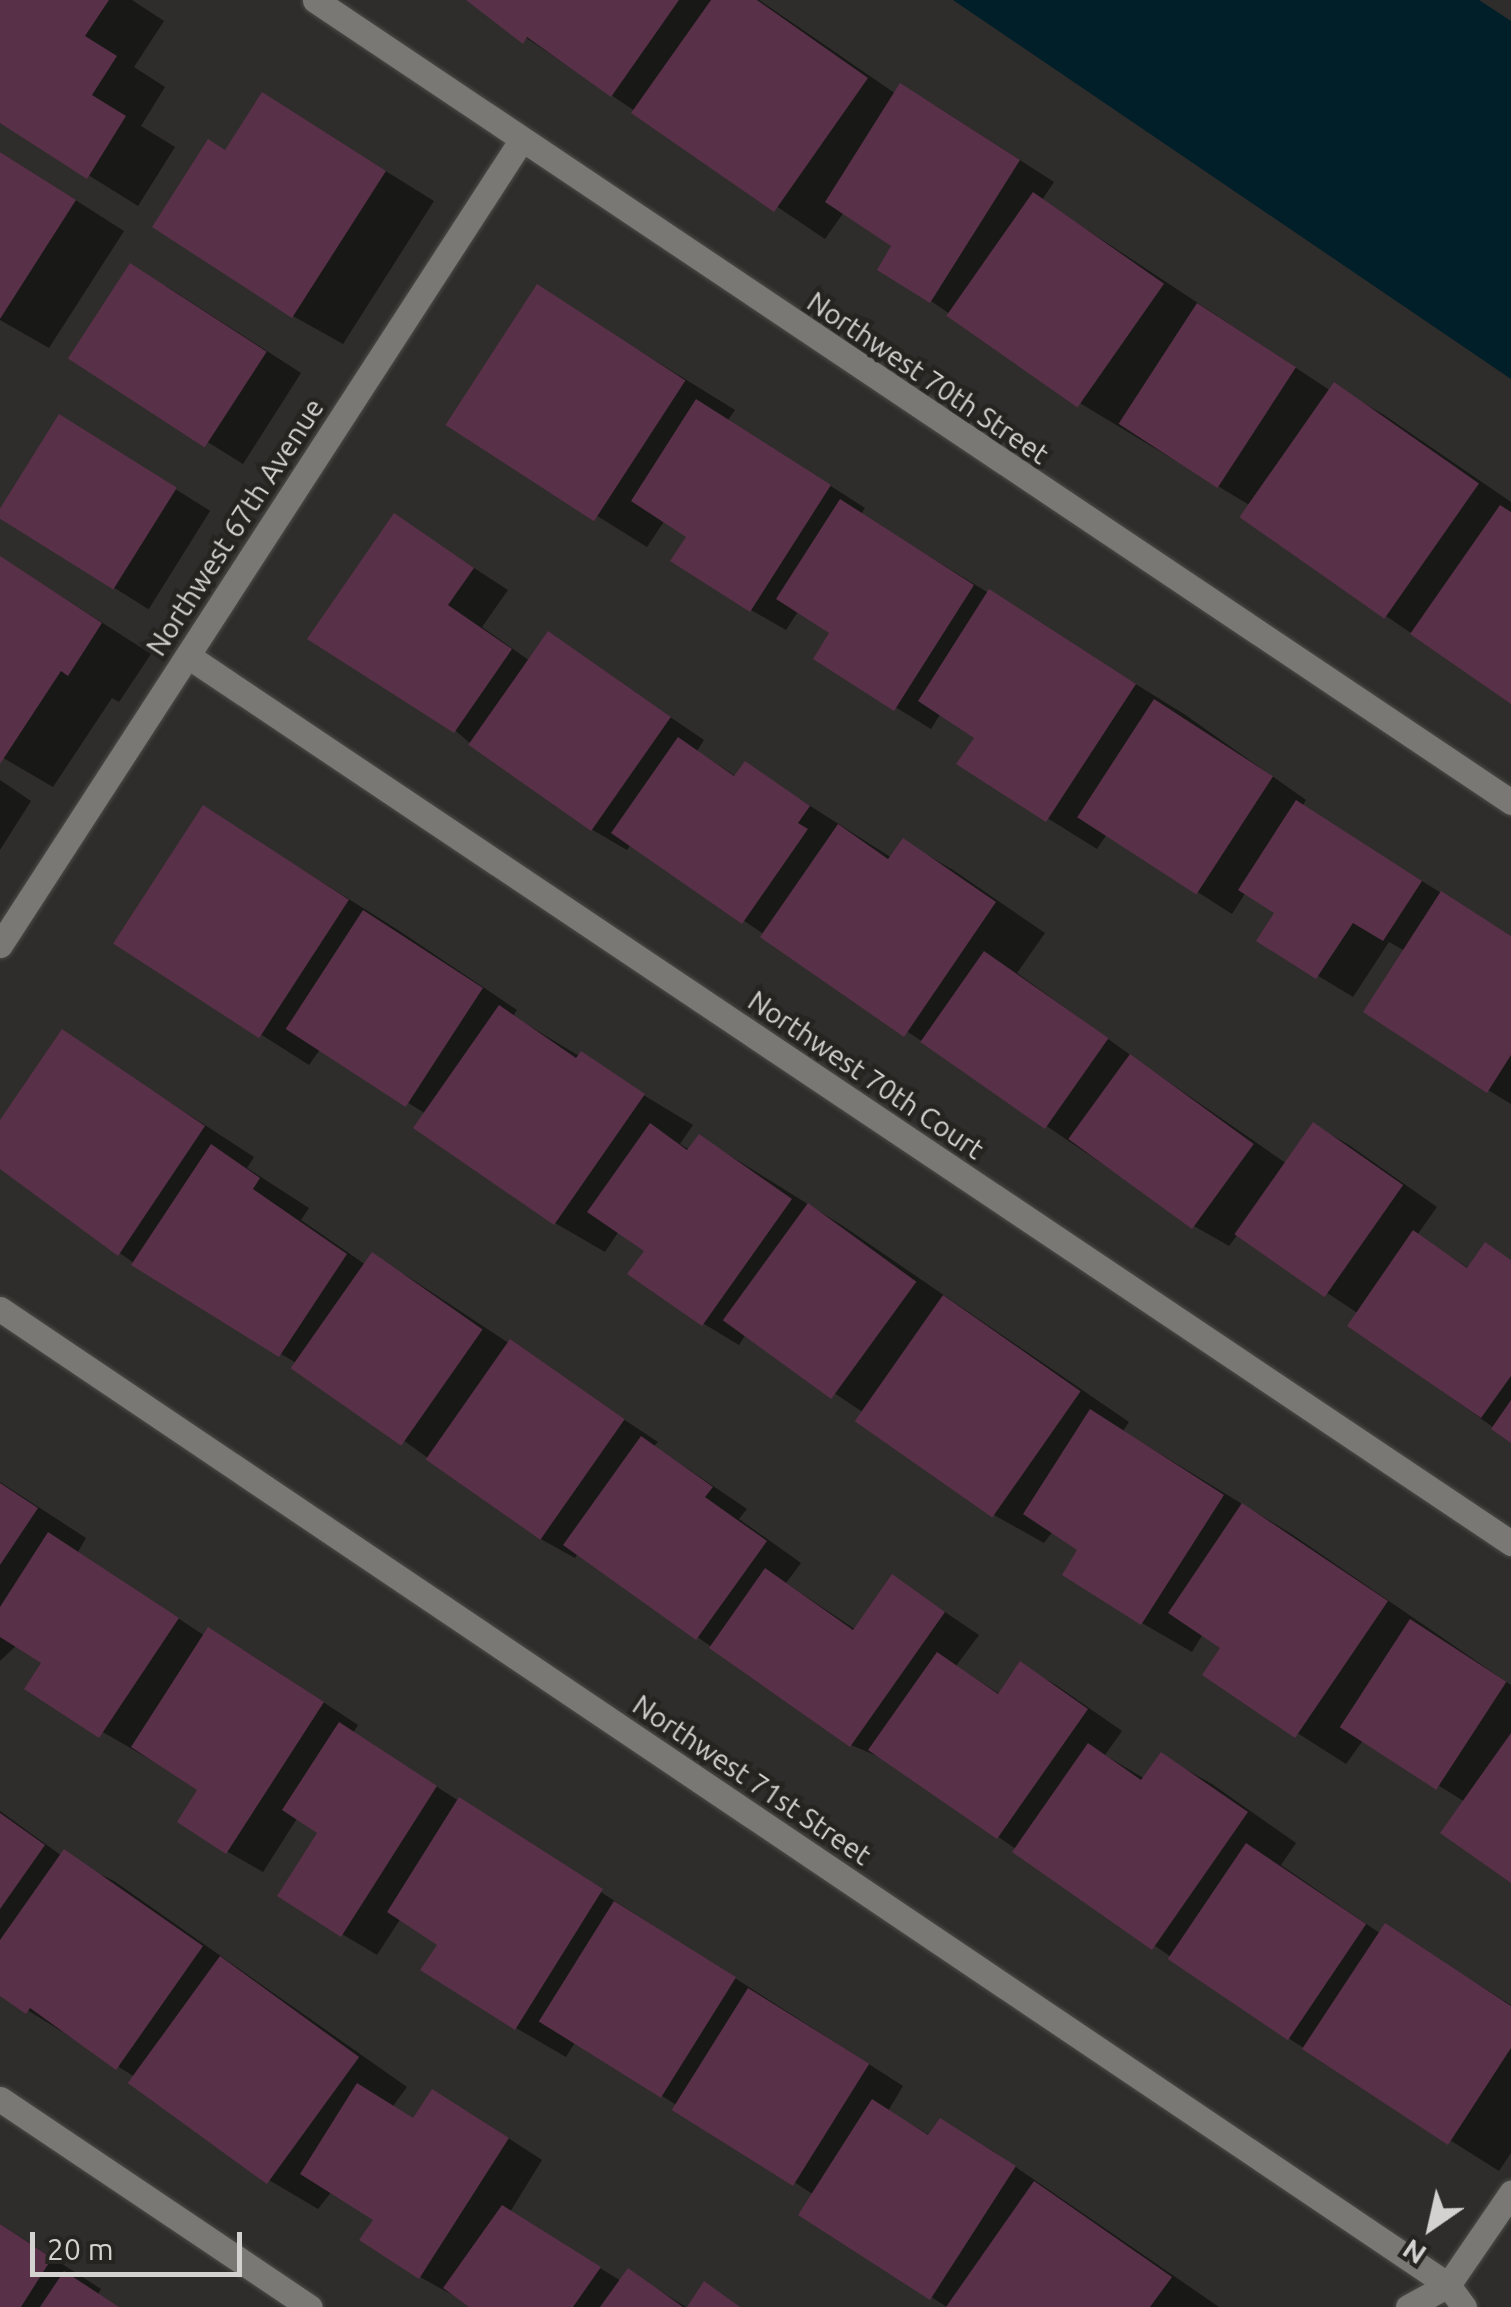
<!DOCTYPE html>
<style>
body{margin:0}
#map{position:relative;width:1511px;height:2307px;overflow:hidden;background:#2e2d2b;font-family:Ubuntu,sans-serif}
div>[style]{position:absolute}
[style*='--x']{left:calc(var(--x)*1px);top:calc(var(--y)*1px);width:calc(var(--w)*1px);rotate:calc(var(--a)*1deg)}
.water>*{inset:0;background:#011f29}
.shadow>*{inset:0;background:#0007;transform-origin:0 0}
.building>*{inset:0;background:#583048;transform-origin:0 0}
.roads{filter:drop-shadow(0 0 2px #4c4b48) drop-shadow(0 0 2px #4c4b48)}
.minor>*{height:25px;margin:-12.5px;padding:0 12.5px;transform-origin:12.5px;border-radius:12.5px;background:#797874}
span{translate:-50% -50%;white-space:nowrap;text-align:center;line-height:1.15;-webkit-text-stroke:9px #252421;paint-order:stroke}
.street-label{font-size:28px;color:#d3d2d0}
.north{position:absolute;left:1381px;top:2177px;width:100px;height:100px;-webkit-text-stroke:8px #252421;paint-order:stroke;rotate:214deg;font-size:28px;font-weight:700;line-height:40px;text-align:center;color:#d3d2d0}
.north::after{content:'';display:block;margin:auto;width:35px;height:45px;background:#d3d2d0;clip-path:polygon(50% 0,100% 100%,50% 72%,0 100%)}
.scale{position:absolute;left:30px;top:2232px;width:212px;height:45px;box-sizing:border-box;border:5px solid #d3d2d0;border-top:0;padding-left:12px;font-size:30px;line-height:35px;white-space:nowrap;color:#d3d2d0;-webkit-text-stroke:8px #252421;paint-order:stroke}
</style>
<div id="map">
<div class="water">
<div style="clip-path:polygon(953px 0,1479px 0,1511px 21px,1511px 379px)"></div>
</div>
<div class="shadow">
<div style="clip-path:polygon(0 0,132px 0,164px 21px,134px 67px,165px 87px,141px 126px,175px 147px,138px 206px,0 120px)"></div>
<div style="clip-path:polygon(470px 0,759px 0,896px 94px,936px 106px,1054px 182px,1042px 200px,1331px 391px,1335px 386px,1384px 415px,1511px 502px,1511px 701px,1386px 616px,1251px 506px,1083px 405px,931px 301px,895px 245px,844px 212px,825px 239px)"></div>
<div style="clip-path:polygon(263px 95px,434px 201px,343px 344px,293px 316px,227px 153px)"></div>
<div style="clip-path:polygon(0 152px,124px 231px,49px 348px,0 320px)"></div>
<div style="clip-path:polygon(166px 286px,301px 373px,243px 464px,72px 358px)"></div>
<div style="clip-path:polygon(538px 288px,735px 410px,728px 420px,865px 508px,861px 514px,1184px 714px,1306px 800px,1302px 807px,1511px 936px,1511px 1104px,1488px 1090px,1405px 951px,1389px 942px,1353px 997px,1259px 940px,1277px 912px,1246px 892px,1232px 914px,1107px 834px,1097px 849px,959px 763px,977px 737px,941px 713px,931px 729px,816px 658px,832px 632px,799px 610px,786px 630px,751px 610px,690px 536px,665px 520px,647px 547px,450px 424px)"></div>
<div style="left:60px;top:417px;width:177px;height:116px;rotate:32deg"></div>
<div style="clip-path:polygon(395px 517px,508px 590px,482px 627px,530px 661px,549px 635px,704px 740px,697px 751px,737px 777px,746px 765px,892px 858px,903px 841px,953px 870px,1045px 933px,1017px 973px,1140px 1062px,1287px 1164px,1314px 1125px,1349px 1145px,1437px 1207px,1417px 1235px,1470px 1269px,1486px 1245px,1511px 1260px,1511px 1440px,1351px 1326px,1359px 1314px,1238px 1234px,1229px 1246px,1194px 1226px,631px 844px,627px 850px,591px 829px,471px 744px,456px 731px)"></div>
<div style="clip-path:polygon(0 557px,151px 654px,119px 702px,112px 698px,53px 787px,0 756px)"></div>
<div style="clip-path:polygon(0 780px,31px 801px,0 850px)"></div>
<div style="clip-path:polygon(204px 808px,398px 930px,517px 1010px,513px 1016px,693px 1125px,680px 1144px,690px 1150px,700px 1137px,843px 1226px,1129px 1422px,1123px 1431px,1293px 1535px,1511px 1685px,1511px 1880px,1465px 1802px,1364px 1739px,1346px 1764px,1205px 1674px,1223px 1648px,1203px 1634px,1192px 1652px,1142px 1623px,1081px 1549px,1053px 1531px,1044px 1543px,994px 1515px,864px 1413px,746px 1334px,739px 1345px,704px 1324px,631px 1274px,647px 1251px,619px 1231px,605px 1252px,555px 1223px,426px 1114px,321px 1048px,309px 1065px,116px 942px)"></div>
<div style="clip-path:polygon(63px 1033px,254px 1157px,247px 1168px,309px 1208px,301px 1220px,366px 1265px,372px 1256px,407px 1276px,658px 1442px,654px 1446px,747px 1509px,739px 1519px,801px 1563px,786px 1583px,856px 1630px,893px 1577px,979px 1635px,956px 1666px,1001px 1695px,1021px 1665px,1056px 1685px,1122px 1731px,1105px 1755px,1145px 1779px,1162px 1756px,1212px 1784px,1296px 1843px,1281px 1865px,1381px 1934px,1385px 1926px,1511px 2005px,1511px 2153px,1499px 2171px,1288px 2038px,889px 1761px,851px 1745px,578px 1553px,575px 1558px,539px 1538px,296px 1363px,135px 1264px,0 1166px,0 1124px)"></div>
<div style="clip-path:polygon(0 1482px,86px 1538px,78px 1552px,205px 1636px,244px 1650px,358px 1725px,353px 1733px,903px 2086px,888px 2111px,931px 2136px,941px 2121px,991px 2150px,1219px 2307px,947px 2307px,801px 2214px,814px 2195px,678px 2106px,576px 2041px,566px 2057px,516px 2028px,440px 1944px,401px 1918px,377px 1955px,342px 1934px,321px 1832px,298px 1817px,263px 1872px,228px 1852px,201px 1789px,27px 1688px,44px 1662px,17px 1645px,0 1661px)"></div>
<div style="clip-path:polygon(0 1811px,62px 1856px,114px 1881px,407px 2087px,393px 2106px,415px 2120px,468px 2112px,542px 2160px,510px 2212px,621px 2281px,628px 2271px,686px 2307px,474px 2307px,420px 2277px,376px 2219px,332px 2191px,318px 2209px,269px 2180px,135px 2077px,0 1993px)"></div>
<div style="clip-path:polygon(0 2224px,101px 2289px,98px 2294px,118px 2307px,0 2307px)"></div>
</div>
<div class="building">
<div style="clip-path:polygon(0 0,109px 0,85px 36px,117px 56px,92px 95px,126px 116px,87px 179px,0 123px)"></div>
<div style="clip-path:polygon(466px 0,679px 0,611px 97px,527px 37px,523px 44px)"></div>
<div style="clip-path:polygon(711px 0,757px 0,868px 78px,774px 212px,631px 113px)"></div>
<div style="clip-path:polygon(900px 83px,1020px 160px,930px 303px,877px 270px,891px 246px,825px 202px)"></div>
<div style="clip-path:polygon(262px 92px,386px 171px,292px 318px,152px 227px,208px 139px,225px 150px)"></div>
<div style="clip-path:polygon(0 152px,76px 200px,0 319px)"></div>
<div style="left:1033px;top:192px;width:160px;height:151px;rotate:35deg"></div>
<div style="left:130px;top:263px;width:163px;height:114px;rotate:33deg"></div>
<div style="left:537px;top:284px;width:177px;height:168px;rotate:33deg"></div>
<div style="left:1197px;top:303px;width:118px;height:144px;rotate:33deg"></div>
<div style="left:1334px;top:382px;width:177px;height:165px;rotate:35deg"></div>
<div style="clip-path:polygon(696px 399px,831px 485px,750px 612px,670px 561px,686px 537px,631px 501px)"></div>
<div style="left:59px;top:414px;width:139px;height:120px;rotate:32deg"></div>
<div style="clip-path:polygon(840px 499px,974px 585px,894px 711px,813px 659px,829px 633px,776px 599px)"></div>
<div style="clip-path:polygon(1500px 505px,1511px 512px,1511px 704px,1410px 634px)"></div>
<div style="clip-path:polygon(394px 513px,474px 568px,448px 605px,512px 649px,454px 733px,307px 639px)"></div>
<div style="clip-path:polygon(0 556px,102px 623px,68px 676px,61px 671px,0 764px)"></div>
<div style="clip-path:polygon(989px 589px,1136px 684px,1046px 822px,956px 764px,974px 738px,918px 701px)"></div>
<div style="left:548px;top:631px;width:150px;height:139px;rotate:35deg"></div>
<div style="left:1154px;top:699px;width:142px;height:141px;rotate:33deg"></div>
<div style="clip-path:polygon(678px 737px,734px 776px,745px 761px,810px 806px,798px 823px,808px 829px,742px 924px,611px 833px)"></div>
<div style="clip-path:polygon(1296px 800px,1422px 881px,1383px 941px,1353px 923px,1316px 979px,1256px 941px,1274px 913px,1238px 890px)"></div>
<div style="left:203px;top:805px;width:174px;height:165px;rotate:33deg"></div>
<div style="clip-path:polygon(838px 824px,888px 859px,903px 838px,996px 902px,904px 1037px,760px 937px)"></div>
<div style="clip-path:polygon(1441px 891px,1511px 936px,1511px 1055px,1487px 1093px,1363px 1012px)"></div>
<div style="left:363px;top:910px;width:143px;height:142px;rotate:33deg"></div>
<div style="left:984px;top:951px;width:152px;height:111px;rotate:35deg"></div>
<div style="clip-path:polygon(499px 1005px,576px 1058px,581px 1051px,645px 1094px,554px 1225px,413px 1128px)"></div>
<div style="clip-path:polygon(62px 1029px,205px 1126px,118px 1256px,0 1169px,0 1120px)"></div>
<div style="left:1130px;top:1054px;width:153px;height:105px;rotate:36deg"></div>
<div style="left:1313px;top:1122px;width:110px;height:137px;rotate:35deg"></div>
<div style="clip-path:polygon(650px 1123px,687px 1150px,699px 1134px,792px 1199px,702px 1326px,627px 1274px,644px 1251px,587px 1212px)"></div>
<div style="clip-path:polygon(211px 1144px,260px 1178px,253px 1189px,347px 1254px,279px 1357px,131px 1265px)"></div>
<div style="left:808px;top:1203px;width:134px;height:145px;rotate:36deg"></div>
<div style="clip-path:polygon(1413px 1230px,1467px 1268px,1485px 1242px,1511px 1260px,1511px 1376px,1481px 1418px,1347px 1326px)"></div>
<div style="left:372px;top:1252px;width:135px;height:142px;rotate:35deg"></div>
<div style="left:943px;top:1295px;width:168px;height:154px;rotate:35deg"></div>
<div style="left:510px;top:1339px;width:140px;height:147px;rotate:35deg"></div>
<div style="clip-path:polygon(1511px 1400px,1511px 1443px,1491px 1429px)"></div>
<div style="clip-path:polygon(1090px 1409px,1224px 1495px,1141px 1625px,1062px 1575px,1077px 1550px,1023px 1514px)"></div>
<div style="clip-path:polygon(641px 1436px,713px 1487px,705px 1497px,767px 1541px,696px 1640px,563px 1545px)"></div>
<div style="clip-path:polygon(0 1483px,38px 1508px,0 1565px)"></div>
<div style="clip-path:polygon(1242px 1503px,1388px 1601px,1295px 1738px,1202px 1675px,1220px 1648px,1168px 1613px)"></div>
<div style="clip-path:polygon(48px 1532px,179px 1618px,99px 1738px,24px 1689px,41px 1663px,0 1637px,0 1607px)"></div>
<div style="clip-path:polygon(765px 1568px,853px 1630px,892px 1574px,945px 1612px,850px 1747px,709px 1648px)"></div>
<div style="left:1410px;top:1619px;width:115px;height:129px;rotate:33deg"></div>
<div style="clip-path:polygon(208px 1627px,324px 1702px,226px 1854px,177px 1822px,197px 1790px,131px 1747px)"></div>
<div style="clip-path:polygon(937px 1652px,998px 1694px,1020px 1661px,1088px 1709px,997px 1839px,868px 1750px)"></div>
<div style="clip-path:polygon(339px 1722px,437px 1786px,341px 1937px,277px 1896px,317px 1833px,282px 1810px)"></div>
<div style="clip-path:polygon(1511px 1733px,1511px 1883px,1440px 1833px)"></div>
<div style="clip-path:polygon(1088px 1743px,1141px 1780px,1161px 1752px,1248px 1812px,1152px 1950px,1012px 1852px)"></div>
<div style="clip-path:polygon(459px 1797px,603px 1889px,515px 2030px,420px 1970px,437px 1945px,387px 1912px)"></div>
<div style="clip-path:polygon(0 1813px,45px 1845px,0 1909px)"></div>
<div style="left:1246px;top:1843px;width:145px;height:140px;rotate:34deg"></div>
<div style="clip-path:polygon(64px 1849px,203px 1946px,116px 2070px,30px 2008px,26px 2014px,0 1996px,0 1940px)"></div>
<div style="left:614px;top:1901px;width:144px;height:142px;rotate:32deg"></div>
<div style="clip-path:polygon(1385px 1923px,1511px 2006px,1511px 2048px,1448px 2145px,1302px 2049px)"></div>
<div style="left:220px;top:1956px;width:172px;height:157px;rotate:36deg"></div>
<div style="left:748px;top:1988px;width:143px;height:144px;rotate:32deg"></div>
<div style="clip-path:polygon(357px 2083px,413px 2118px,432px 2089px,509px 2138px,419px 2279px,359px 2240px,373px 2220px,300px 2174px)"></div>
<div style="clip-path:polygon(872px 2099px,928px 2135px,940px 2118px,1016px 2166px,930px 2300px,798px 2215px)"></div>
<div style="clip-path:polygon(1034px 2181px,1172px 2277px,1150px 2307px,946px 2307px)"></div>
<div style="clip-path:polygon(502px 2205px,601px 2267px,573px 2307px,469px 2307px,443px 2288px)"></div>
<div style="clip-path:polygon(0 2224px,52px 2258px,21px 2307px,0 2307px)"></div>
<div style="clip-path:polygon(628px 2268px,683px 2307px,600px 2307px)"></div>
<div style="clip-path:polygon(64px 2271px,119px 2307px,40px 2307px)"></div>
<div style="clip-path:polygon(704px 2281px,740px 2307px,687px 2307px)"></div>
</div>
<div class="roads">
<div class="minor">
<div style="--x:315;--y:0;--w:1440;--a:33.84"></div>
<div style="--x:188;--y:656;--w:1593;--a:33.84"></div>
<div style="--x:0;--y:945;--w:957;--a:-57.07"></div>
<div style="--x:0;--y:1309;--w:1746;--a:33.98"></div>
<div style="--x:1448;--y:2285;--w:27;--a:54"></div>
<div style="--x:0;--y:2099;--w:373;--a:33.9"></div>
<div style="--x:1408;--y:2307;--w:46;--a:-28.8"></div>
<div style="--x:1448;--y:2285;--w:112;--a:-55.6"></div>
</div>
</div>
<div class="street-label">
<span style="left:928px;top:378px;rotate:34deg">Northwest 70th Street</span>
<span style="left:235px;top:527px;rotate:-57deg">Northwest 67th Avenue</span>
<span style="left:866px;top:1075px;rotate:34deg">Northwest 70th Court</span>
<span style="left:752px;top:1780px;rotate:34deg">Northwest 71st Street</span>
</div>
<div class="north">N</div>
<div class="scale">20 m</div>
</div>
